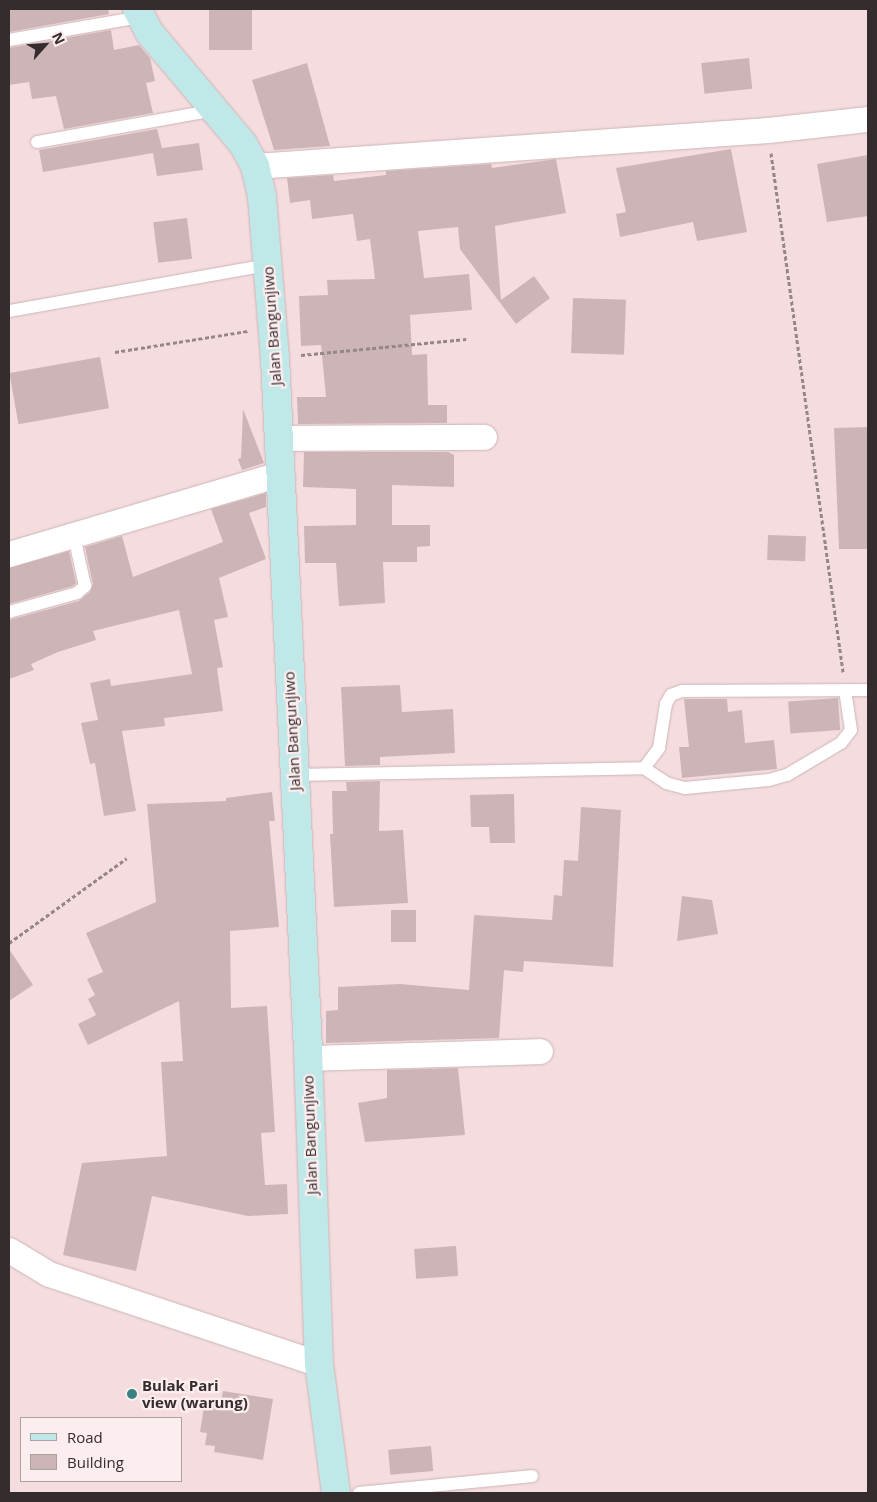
<!DOCTYPE html>
<style>
body{margin:0}
#map{position:relative;width:877px;height:1502px;overflow:hidden;background:#f5dddf;font-family:"Open Sans",sans-serif}
div>[style]{position:absolute}
[style*='--x']{left:calc(var(--x)*1px);top:calc(var(--y)*1px);width:calc(var(--w)*1px);rotate:calc(var(--a)*1deg)}
.building>*{inset:0;background:#cdb5b7;transform-origin:0 0}
.path>*{height:3px;margin-top:-1.5px;transform-origin:0;background:repeating-linear-gradient(90deg,#968687 0 4px,transparent 0 6.5px)}
.roads{filter:drop-shadow(0 0 1px #ccb4b6) drop-shadow(0 0 1px #ccb4b6)}
.service>*{height:12px;margin:-6px;padding:0 6px;transform-origin:6px;border-radius:6px;background:#fff}
.minor>*{height:25px;margin:-12.5px;padding:0 12.5px;transform-origin:12.5px;border-radius:12.5px;background:#fff}
.secondary>*{height:28px;margin:-14px;padding:0 14px;transform-origin:14px;border-radius:14px;background:#c1e8e8}
.dots>*{width:14px;height:14px;translate:-50% -50%;box-sizing:border-box;border:2px solid #fcedee;border-radius:50%}
span{translate:-50% -50%;white-space:nowrap;text-align:center;line-height:1.15;-webkit-text-stroke:4.5px #fcedee;paint-order:stroke}
.street-label{font-size:15px;color:#352c2d}
.poi-label{font-size:15px;color:#352c2d;font-weight:700}
.left{translate:0 -50%;text-align:left}
.frame{position:absolute;inset:0;border:10px solid #352c2d;pointer-events:none}
.legend{position:absolute;left:20px;top:1417px;width:162px;height:65px;box-sizing:border-box;background:#fcedee;border:1px solid #aca0a1;margin:0;padding:6px 9px;list-style:none;font-size:15px;color:#352c2d}
.legend li{display:flex;align-items:center;gap:10px;height:25px}
.legend b{width:25px;border:1px solid #aca0a1}
.north{position:absolute;left:20px;top:20px;width:50px;height:50px;-webkit-text-stroke:4px #fcedee;paint-order:stroke;rotate:64deg;font-size:14px;font-weight:700;line-height:20px;text-align:center;color:#352c2d}
.north::after{content:'';display:block;margin:auto;width:18px;height:22px;background:#352c2d;clip-path:polygon(50% 0,100% 100%,50% 72%,0 100%)}
</style>
<div id="map">
<div class="building">
<div style="clip-path:polygon(9px 9px,108px 9px,109px 14px,9px 32px)"></div>
<div style="left:209px;top:9px;width:43px;height:41px"></div>
<div style="clip-path:polygon(111px 30px,114px 50px,139px 45px,150px 58px,155px 81px,146px 83px,153px 113px,64px 129px,56px 96px,32px 99px,29px 82px,9px 85px,9px 48px)"></div>
<div style="left:749px;top:58px;width:31px;height:48px;rotate:84deg"></div>
<div style="clip-path:polygon(307px 63px,330px 146px,274px 150px,252px 80px)"></div>
<div style="clip-path:polygon(157px 129px,162px 148px,199px 143px,203px 170px,157px 176px,153px 153px,43px 172px,39px 150px)"></div>
<div style="clip-path:polygon(731px 149px,747px 232px,697px 241px,693px 222px,620px 237px,616px 214px,626px 212px,616px 168px)"></div>
<div style="clip-path:polygon(868px 155px,868px 216px,827px 222px,817px 164px)"></div>
<div style="clip-path:polygon(556px 159px,566px 213px,495px 226px,501px 300px,534px 276px,550px 298px,516px 324px,460px 249px,458px 227px,418px 231px,424px 278px,469px 274px,472px 310px,410px 315px,412px 355px,427px 354px,428px 405px,447px 405px,447px 423px,298px 424px,297px 397px,326px 397px,321px 345px,301px 346px,299px 296px,328px 295px,327px 280px,375px 279px,370px 239px,357px 241px,353px 214px,312px 219px,310px 200px,290px 203px,287px 178px,333px 175px,334px 181px,386px 175px,386px 171px,491px 164px,492px 168px)"></div>
<div style="left:187px;top:218px;width:41px;height:34px;rotate:83deg"></div>
<div style="left:573px;top:298px;width:53px;height:55px;rotate:2deg"></div>
<div style="left:100px;top:357px;width:52px;height:92px;rotate:80deg"></div>
<div style="clip-path:polygon(243px 409px,264px 463px,242px 470px,238px 459px,241px 458px)"></div>
<div style="clip-path:polygon(868px 427px,868px 549px,839px 549px,834px 428px)"></div>
<div style="clip-path:polygon(304px 452px,448px 452px,454px 455px,454px 487px,392px 485px,392px 525px,430px 525px,430px 546px,417px 547px,417px 562px,383px 562px,385px 603px,339px 606px,336px 563px,305px 563px,304px 526px,356px 525px,356px 489px,303px 487px)"></div>
<div style="clip-path:polygon(266px 493px,266px 507px,249px 513px,266px 559px,219px 578px,228px 617px,214px 620px,223px 667px,217px 668px,223px 711px,164px 718px,165px 726px,122px 731px,136px 811px,104px 816px,95px 763px,90px 764px,81px 723px,98px 720px,90px 683px,110px 679px,111px 686px,192px 674px,179px 610px,93px 631px,96px 640px,58px 652px,31px 664px,34px 670px,9px 679px,9px 620px,79px 601px,90px 592px,93px 584px,85px 547px,122px 536px,133px 577px,223px 542px,211px 509px)"></div>
<div style="left:768px;top:535px;width:38px;height:25px;rotate:2deg"></div>
<div style="clip-path:polygon(69px 551px,76px 583px,73px 586px,9px 604px,9px 568px)"></div>
<div style="clip-path:polygon(400px 685px,402px 712px,453px 709px,455px 753px,380px 757px,380px 765px,345px 766px,341px 687px)"></div>
<div style="left:838px;top:698px;width:32px;height:50px;rotate:86deg"></div>
<div style="clip-path:polygon(684px 699px,727px 699px,728px 712px,742px 710px,745px 743px,774px 740px,777px 769px,682px 778px,679px 747px,689px 747px)"></div>
<div style="clip-path:polygon(380px 781px,379px 831px,403px 830px,408px 903px,334px 907px,330px 834px,333px 834px,332px 791px,347px 791px,346px 782px)"></div>
<div style="clip-path:polygon(272px 792px,275px 821px,269px 821px,279px 927px,230px 931px,231px 1008px,267px 1006px,275px 1132px,261px 1133px,265px 1185px,287px 1184px,288px 1214px,248px 1216px,152px 1196px,136px 1271px,63px 1255px,82px 1163px,167px 1156px,161px 1062px,183px 1061px,179px 1001px,88px 1045px,78px 1024px,96px 1015px,88px 999px,95px 995px,87px 979px,103px 972px,86px 933px,156px 902px,147px 804px,226px 801px,226px 798px)"></div>
<div style="clip-path:polygon(514px 794px,515px 843px,490px 843px,489px 827px,471px 827px,470px 795px)"></div>
<div style="clip-path:polygon(581px 807px,621px 810px,613px 967px,524px 961px,523px 972px,504px 970px,499px 1038px,326px 1043px,326px 1011px,338px 1010px,338px 987px,400px 984px,469px 990px,474px 915px,552px 920px,554px 895px,562px 896px,564px 860px,578px 861px)"></div>
<div style="clip-path:polygon(682px 896px,712px 900px,718px 934px,677px 941px)"></div>
<div style="left:391px;top:910px;width:25px;height:32px"></div>
<div style="clip-path:polygon(9px 949px,33px 985px,9px 1001px)"></div>
<div style="clip-path:polygon(458px 1068px,465px 1135px,365px 1142px,358px 1103px,387px 1098px,387px 1070px)"></div>
<div style="left:456px;top:1246px;width:30px;height:42px;rotate:86deg"></div>
<div style="clip-path:polygon(223px 1391px,273px 1399px,263px 1460px,214px 1452px,215px 1446px,205px 1445px,207px 1433px,200px 1432px,205px 1400px,221px 1402px)"></div>
<div style="left:431px;top:1446px;width:25px;height:43px;rotate:85deg"></div>
</div>
<div class="path">
<div style="--x:771;--y:153;--w:524;--a:82.1"></div>
<div style="--x:115;--y:352;--w:135;--a:-9"></div>
<div style="--x:301;--y:355;--w:166;--a:-5.5"></div>
<div style="--x:9;--y:943;--w:145;--a:-35.8"></div>
</div>
<div class="roads">
<div class="service">
<div style="--x:9;--y:40;--w:134;--a:-9.9"></div>
<div style="--x:37;--y:142;--w:180;--a:-10.2"></div>
<div style="--x:9;--y:311;--w:263;--a:-10.1"></div>
<div style="--x:9;--y:612;--w:71;--a:-15.6"></div>
<div style="--x:77;--y:593;--w:11;--a:-41"></div>
<div style="--x:85;--y:586;--w:51;--a:-102.4"></div>
<div style="--x:644;--y:768;--w:27;--a:34"></div>
<div style="--x:666;--y:783;--w:20;--a:15"></div>
<div style="--x:685;--y:788;--w:84;--a:-5.4"></div>
<div style="--x:769;--y:780;--w:19;--a:-16"></div>
<div style="--x:787;--y:775;--w:63;--a:-30.7"></div>
<div style="--x:841;--y:743;--w:16;--a:-52"></div>
<div style="--x:851;--y:730;--w:40;--a:-98.5"></div>
<div style="--x:294;--y:775;--w:350;--a:-1.1"></div>
<div style="--x:644;--y:768;--w:25;--a:-53"></div>
<div style="--x:659;--y:748;--w:45;--a:-81"></div>
<div style="--x:666;--y:704;--w:10;--a:-61"></div>
<div style="--x:671;--y:695;--w:12;--a:-20"></div>
<div style="--x:682;--y:691;--w:186;--a:-0.3"></div>
<div style="--x:359;--y:1493;--w:174;--a:-5.6"></div>
</div>
<div class="minor">
<div style="--x:255;--y:166;--w:514;--a:-4.01"></div>
<div style="--x:768;--y:130;--w:101;--a:-6.3"></div>
<div style="--x:278;--y:438;--w:206;--a:-0.3"></div>
<div style="--x:9;--y:554;--w:282;--a:-16.5"></div>
<div style="--x:308;--y:1058;--w:232;--a:-1.7"></div>
<div style="--x:9;--y:1250;--w:47;--a:31"></div>
<div style="--x:49;--y:1274;--w:285;--a:18.4"></div>
</div>
<div class="secondary">
<div style="--x:137;--y:9;--w:26;--a:62"></div>
<div style="--x:149;--y:32;--w:146;--a:50"></div>
<div style="--x:243;--y:144;--w:25;--a:61"></div>
<div style="--x:255;--y:166;--w:32;--a:77"></div>
<div style="--x:262;--y:197;--w:162;--a:85.4"></div>
<div style="--x:275;--y:358;--w:694;--a:87.27"></div>
<div style="--x:308;--y:1051;--w:313;--a:88"></div>
<div style="--x:319;--y:1364;--w:130;--a:82.5"></div>
</div>
</div>
<div class="dots">
<div style="left:132px;top:1394px;background:#398182"></div>
</div>
<div class="street-label">
<span style="left:272px;top:326px;rotate:-94deg">Jalan Bangunjiwo</span>
<span style="left:292px;top:731px;rotate:-93deg">Jalan Bangunjiwo</span>
<span style="left:310px;top:1135px;rotate:-92deg">Jalan Bangunjiwo</span>
</div>
<div class="poi-label">
<span class="left" style="left:142px;top:1394px">Bulak Pari<br>view (warung)</span>
</div>
<div class="frame"></div>
<ul class="legend">
<li><b style="height:6px;background:#c1e8e8"></b>Road</li>
<li><b style="height:14px;background:#cdb5b7"></b>Building</li>
</ul>
<div class="north">N</div>
</div>
